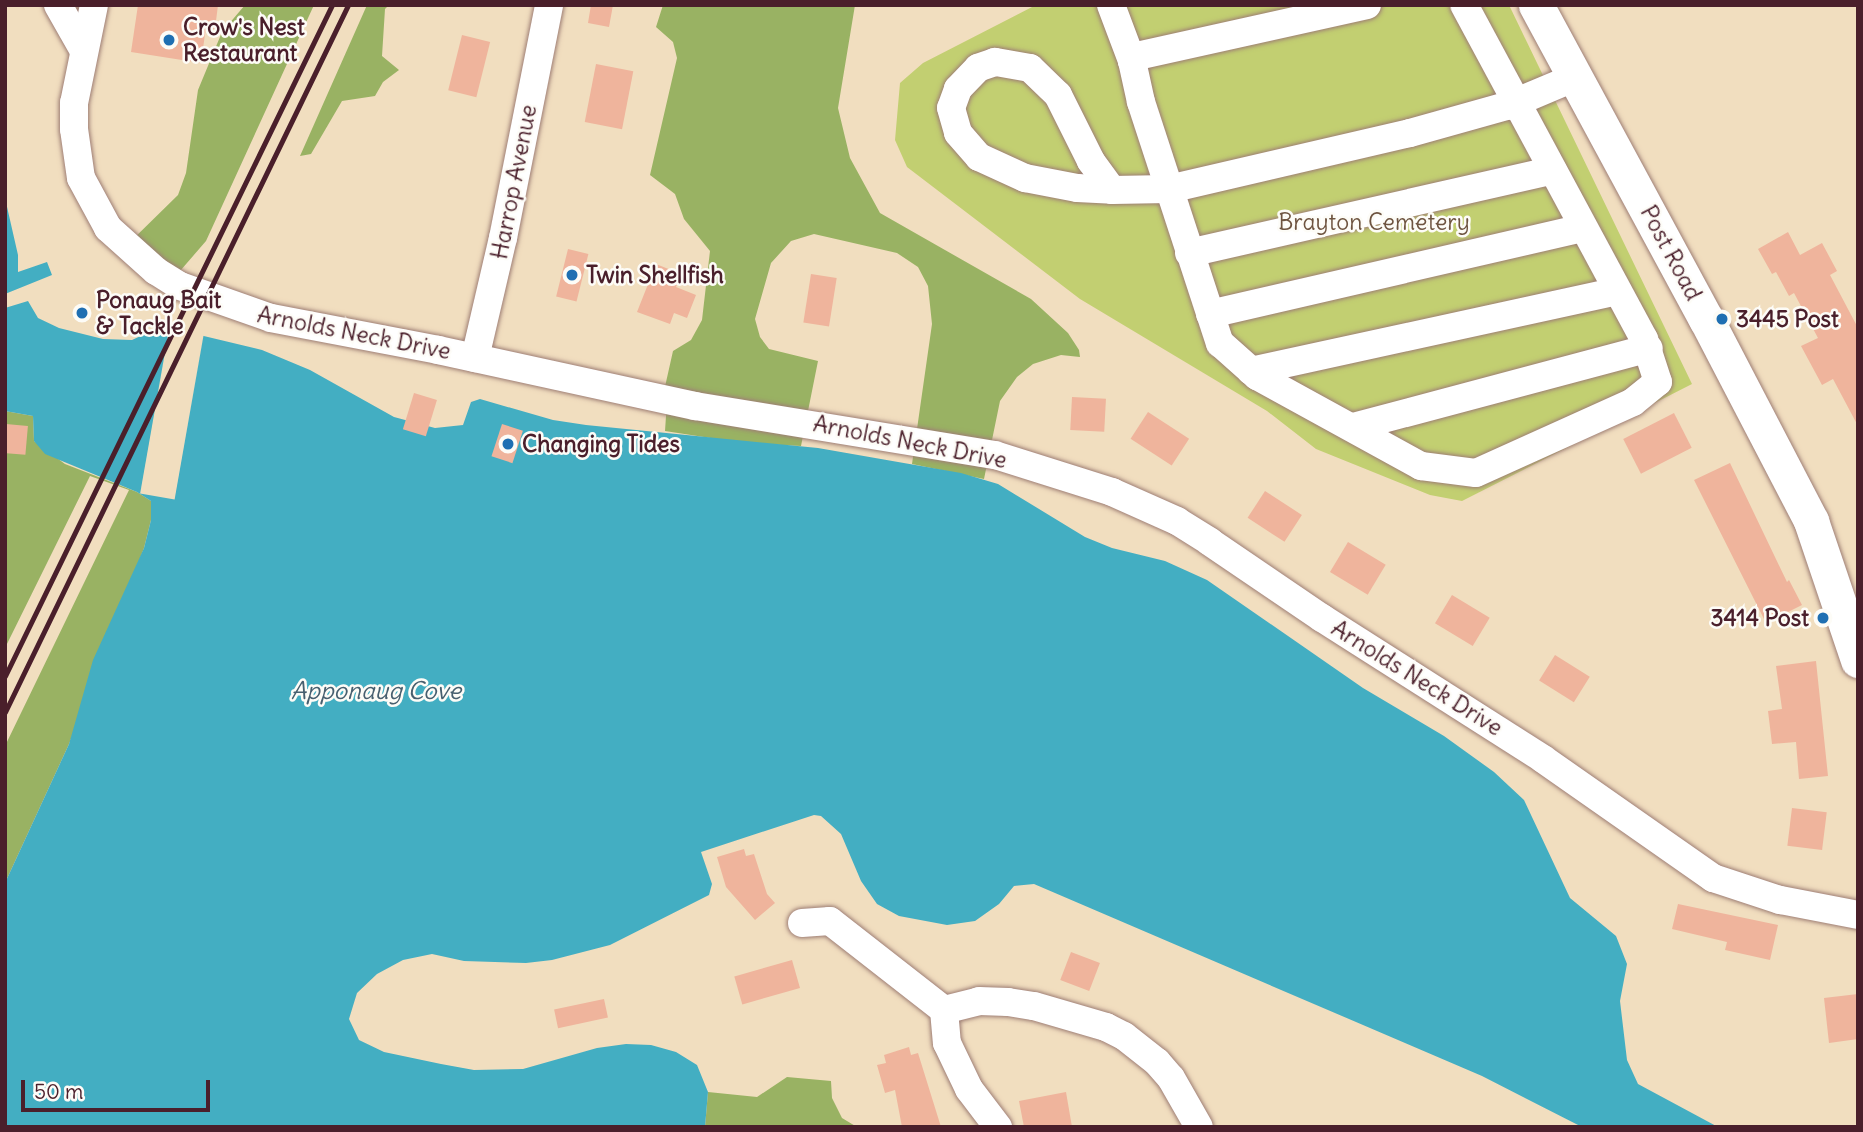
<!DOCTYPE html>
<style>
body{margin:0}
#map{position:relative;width:1863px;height:1132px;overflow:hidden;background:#f1debf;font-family:Delius,sans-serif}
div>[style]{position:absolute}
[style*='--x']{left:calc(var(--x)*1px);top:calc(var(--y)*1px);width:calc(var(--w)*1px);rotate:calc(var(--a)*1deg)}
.green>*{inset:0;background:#c2cf71}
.forest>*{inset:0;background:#99b263}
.water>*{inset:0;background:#43aec2}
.pier>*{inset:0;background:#f1debf;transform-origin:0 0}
.building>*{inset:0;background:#efb49c;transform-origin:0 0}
.roads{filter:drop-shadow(0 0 2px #9e7e75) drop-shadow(0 0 2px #9e7e75)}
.minor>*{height:28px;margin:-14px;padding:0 14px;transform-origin:14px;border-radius:14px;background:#fff}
.major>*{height:35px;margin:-17.5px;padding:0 17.5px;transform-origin:17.5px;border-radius:17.5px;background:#fff}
.rail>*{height:5px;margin:-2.5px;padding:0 2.5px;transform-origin:2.5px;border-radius:2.5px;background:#4a1f2b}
.dots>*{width:19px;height:19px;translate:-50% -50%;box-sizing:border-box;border:4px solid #fdfcf7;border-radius:50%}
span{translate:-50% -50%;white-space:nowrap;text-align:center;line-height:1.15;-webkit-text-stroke:5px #fdfcf7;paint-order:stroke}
.poi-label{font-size:23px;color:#4a1f2b;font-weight:700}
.left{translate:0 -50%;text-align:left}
.right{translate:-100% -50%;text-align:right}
.street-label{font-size:23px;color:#4a1f2b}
.park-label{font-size:23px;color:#6e5440}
.water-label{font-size:24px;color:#475f6f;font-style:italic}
.frame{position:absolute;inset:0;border:7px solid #4a1f2b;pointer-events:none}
.scale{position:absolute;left:21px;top:1080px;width:189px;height:32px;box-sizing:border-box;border:4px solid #4a1f2b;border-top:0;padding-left:9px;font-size:21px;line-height:24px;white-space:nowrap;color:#4a1f2b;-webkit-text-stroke:5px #fdfcf7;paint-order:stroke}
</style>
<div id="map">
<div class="green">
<div style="clip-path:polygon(1036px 5px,1509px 5px,1692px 384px,1462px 501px,1430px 495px,1316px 449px,1267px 411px,1080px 299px,907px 167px,895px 140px,900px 83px,923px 63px)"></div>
</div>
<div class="forest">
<div style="clip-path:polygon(245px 5px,314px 5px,206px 241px,174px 278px,126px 246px,178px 195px,186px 173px,198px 90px,222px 32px)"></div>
<div style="clip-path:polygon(367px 5px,389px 5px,385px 9px,382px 56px,399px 70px,383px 82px,375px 96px,342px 101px,311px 154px,300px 156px)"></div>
<div style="clip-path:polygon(663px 5px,855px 5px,838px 108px,850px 158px,880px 213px,1031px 299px,1068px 333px,1079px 350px,1080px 357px,1061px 355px,1033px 364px,1017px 377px,1000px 401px,984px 479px,912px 464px,932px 324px,928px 286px,918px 267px,897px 253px,814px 234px,791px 241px,771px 263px,755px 319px,760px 337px,769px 349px,818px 361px,801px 446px,743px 443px,665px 431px,667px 401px,662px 400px,673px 351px,691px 340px,702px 320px,710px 251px,684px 219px,675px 194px,650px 175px,677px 58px,673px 42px,656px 27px)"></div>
<div style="clip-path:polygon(5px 411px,33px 416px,34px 441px,65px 464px,137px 492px,151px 501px,151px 520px,144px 548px,69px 744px,5px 883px,5px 746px,129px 490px,90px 476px,5px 648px)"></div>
<div style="clip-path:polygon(787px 1077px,831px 1081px,832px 1098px,842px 1118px,857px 1127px,705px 1127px,708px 1092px,757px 1097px)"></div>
</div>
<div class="water">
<div style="clip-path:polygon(5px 198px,18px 255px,18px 272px,47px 262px,52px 275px,5px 294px)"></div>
<div style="clip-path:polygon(28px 301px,38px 318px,59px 328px,103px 339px,132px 340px,162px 326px,262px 350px,310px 370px,394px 417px,435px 428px,463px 425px,471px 402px,480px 399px,553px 420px,586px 425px,818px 448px,961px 473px,998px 484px,1085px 537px,1112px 548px,1165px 561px,1207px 580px,1363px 688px,1444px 736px,1494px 772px,1524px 800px,1570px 898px,1616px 936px,1627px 964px,1620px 1001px,1627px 1060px,1638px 1084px,1718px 1127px,1582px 1127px,1482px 1076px,1034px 884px,1014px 886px,999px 904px,975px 921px,947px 925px,899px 916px,877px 904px,861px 881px,841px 834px,821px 816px,814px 815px,701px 852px,712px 884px,709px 895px,610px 945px,552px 960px,526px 963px,464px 961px,432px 954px,403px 960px,377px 974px,357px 993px,349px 1019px,359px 1040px,384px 1052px,441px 1064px,474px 1070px,523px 1069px,597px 1048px,626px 1044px,651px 1045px,676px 1052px,697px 1065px,708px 1092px,705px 1127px,5px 1127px,5px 883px,69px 744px,93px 660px,144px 548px,151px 520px,151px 501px,137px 492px,45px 454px,34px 441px,33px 416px,5px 411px,5px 308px)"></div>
</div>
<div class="pier">
<div style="left:170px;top:324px;width:35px;height:172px;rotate:10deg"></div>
</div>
<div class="building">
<div style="clip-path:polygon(138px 5px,218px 5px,215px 29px,206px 27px,201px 63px,131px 52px)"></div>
<div style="clip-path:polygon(591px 5px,613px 5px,609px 27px,588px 23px)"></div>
<div style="left:462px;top:35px;width:29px;height:57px;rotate:14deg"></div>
<div style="left:596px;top:64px;width:38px;height:59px;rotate:11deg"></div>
<div style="clip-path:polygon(1788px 232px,1800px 255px,1822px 243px,1837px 271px,1830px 275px,1858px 328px,1858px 426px,1833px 379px,1822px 385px,1801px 346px,1818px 338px,1794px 293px,1789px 296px,1776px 272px,1772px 274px,1758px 249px)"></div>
<div style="left:568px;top:249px;width:21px;height:49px;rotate:14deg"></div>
<div style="clip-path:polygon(656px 264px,681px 274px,676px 287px,696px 295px,687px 318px,674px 313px,670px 324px,637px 312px)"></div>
<div style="left:811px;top:274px;width:26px;height:49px;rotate:9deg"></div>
<div style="left:414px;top:393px;width:24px;height:38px;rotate:17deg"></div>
<div style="left:1072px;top:397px;width:34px;height:33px;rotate:3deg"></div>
<div style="left:1148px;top:412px;width:49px;height:32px;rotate:33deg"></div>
<div style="left:1674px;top:413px;width:39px;height:57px;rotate:63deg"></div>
<div style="left:6px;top:424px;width:22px;height:29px;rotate:5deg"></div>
<div style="left:502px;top:424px;width:22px;height:34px;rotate:18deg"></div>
<div style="clip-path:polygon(1730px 463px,1787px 582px,1789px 580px,1802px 605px,1766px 623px,1694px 480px)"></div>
<div style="left:1265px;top:491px;width:44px;height:32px;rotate:33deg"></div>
<div style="left:1348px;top:542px;width:44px;height:35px;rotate:31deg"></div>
<div style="left:1452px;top:595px;width:44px;height:33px;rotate:31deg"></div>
<div style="left:1555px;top:655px;width:41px;height:30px;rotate:32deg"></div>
<div style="clip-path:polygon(1816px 661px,1828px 776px,1799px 779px,1796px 742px,1772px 744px,1768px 711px,1782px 709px,1776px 666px)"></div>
<div style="left:1792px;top:808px;width:35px;height:38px;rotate:7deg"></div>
<div style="clip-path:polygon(744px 849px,746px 856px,754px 854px,767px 894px,775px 903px,755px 920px,726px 887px,717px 857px)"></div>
<div style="clip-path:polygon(1678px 904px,1778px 925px,1770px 960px,1725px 950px,1727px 942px,1672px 929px)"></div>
<div style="left:1071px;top:952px;width:31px;height:30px;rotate:21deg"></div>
<div style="left:792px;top:960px;width:29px;height:60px;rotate:74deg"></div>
<div style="clip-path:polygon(1858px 994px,1858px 1039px,1829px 1043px,1824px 998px)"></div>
<div style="left:604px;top:999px;width:19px;height:51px;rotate:78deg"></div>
<div style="clip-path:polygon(909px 1047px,911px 1055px,918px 1053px,941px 1127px,902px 1127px,895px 1090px,885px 1093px,877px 1065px,886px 1063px,884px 1055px)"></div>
<div style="clip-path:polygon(1066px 1092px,1072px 1127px,1024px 1127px,1019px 1101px)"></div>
</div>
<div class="roads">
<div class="minor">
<div style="--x:58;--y:5;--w:53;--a:60.5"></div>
<div style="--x:94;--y:5;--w:100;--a:101.5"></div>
<div style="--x:74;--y:103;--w:26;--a:90"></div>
<div style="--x:74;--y:129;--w:49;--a:81.9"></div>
<div style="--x:81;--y:178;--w:57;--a:61.6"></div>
<div style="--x:108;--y:228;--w:64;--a:41.9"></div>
<div style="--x:156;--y:271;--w:28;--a:32"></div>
<div style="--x:180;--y:286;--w:96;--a:19.4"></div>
<div style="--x:271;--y:318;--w:170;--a:10.8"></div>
<div style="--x:438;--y:350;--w:263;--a:12.3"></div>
<div style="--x:695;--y:406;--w:304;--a:9.3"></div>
<div style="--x:995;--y:455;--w:123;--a:17.5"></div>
<div style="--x:1112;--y:492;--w:71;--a:24"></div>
<div style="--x:1177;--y:521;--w:39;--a:32"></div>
<div style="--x:1210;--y:542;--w:135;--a:34.2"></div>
<div style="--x:1322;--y:618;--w:262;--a:32.5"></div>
<div style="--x:1543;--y:759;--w:208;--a:35"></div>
<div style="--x:1713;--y:878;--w:71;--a:18.2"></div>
<div style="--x:1780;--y:900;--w:79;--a:10.9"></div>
<div style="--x:1111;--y:5;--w:60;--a:69.4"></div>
<div style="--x:1367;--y:5;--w:231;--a:167.5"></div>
<div style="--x:1141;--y:55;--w:11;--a:146"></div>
<div style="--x:1132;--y:61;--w:42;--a:77.6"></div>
<div style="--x:1141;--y:102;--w:254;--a:71.9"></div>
<div style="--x:1220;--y:343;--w:50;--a:41.7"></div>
<div style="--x:1257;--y:376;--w:187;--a:28.8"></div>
<div style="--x:1421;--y:466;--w:55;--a:7.3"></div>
<div style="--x:1476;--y:473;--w:172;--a:-24.3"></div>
<div style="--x:1633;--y:402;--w:32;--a:-39"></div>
<div style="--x:1658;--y:382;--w:45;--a:-108"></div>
<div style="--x:1644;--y:339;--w:379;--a:-118.3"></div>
<div style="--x:1112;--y:190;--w:36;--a:-126"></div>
<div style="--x:1091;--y:161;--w:74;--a:-116.6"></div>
<div style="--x:1058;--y:95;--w:39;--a:-136"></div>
<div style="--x:1030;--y:68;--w:36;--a:-170"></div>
<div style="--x:995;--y:62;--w:18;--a:161"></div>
<div style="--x:978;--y:68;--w:29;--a:134"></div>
<div style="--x:958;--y:89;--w:20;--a:110"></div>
<div style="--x:951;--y:108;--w:26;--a:74"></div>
<div style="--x:958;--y:133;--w:32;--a:49"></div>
<div style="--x:979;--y:157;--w:51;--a:24.5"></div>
<div style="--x:1025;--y:178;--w:53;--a:10.9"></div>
<div style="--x:1077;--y:188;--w:35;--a:3"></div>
<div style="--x:1112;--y:190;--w:57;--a:-1"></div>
<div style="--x:1169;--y:189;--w:247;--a:-13.1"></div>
<div style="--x:1410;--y:133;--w:101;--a:-15.6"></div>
<div style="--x:1507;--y:106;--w:75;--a:-22.8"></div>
<div style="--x:1189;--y:253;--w:373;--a:-12.8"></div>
<div style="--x:1210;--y:314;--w:383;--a:-13"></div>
<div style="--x:475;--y:358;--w:123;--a:-76.9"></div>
<div style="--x:503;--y:238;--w:237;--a:-78.8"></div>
<div style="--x:1251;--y:371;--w:375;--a:-12.3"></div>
<div style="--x:1353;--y:427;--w:306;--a:-14.9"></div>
<div style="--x:802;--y:923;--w:28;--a:-4"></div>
<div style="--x:830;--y:921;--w:145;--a:38"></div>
<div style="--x:944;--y:1010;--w:33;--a:85"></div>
<div style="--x:947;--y:1043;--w:51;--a:64.4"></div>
<div style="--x:969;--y:1089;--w:48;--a:52.7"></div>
<div style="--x:944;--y:1010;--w:36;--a:-14"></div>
<div style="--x:979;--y:1001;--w:29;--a:2"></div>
<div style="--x:1008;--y:1002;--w:26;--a:9"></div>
<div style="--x:1034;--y:1006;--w:75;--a:16.3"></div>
<div style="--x:1106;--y:1027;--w:20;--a:27"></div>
<div style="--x:1124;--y:1036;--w:42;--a:38.2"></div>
<div style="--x:1157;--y:1062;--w:21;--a:49"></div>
<div style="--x:1171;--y:1078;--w:56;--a:60.3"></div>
</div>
<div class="major">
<div style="--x:1536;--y:5;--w:357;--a:61.6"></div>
<div style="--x:1706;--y:319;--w:228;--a:62.5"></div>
<div style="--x:1811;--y:521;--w:147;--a:71.3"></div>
</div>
</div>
<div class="rail">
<div style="--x:5;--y:676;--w:746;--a:-64.02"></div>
<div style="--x:5;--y:712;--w:786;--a:-64.12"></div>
</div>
<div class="dots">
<div style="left:169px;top:40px;background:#1f6fb2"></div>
<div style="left:572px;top:275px;background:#1f6fb2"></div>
<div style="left:82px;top:313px;background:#1f6fb2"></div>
<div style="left:1722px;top:319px;background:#1f6fb2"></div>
<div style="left:508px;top:444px;background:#1f6fb2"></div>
<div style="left:1823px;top:618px;background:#1f6fb2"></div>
</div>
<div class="poi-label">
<span class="left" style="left:183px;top:40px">Crow's Nest<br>Restaurant</span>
<span class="left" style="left:586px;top:275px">Twin Shellfish</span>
<span class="left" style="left:96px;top:313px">Ponaug Bait<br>&amp; Tackle</span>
<span class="left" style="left:1736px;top:319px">3445 Post</span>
<span class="left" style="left:522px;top:444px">Changing Tides</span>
<span class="right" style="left:1809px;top:618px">3414 Post</span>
</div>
<div class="street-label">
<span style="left:514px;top:182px;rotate:-79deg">Harrop Avenue</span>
<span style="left:1671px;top:253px;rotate:62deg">Post Road</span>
<span style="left:354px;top:333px;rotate:11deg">Arnolds Neck Drive</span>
<span style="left:910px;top:442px;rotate:11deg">Arnolds Neck Drive</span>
<span style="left:1417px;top:678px;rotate:32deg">Arnolds Neck Drive</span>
</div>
<div class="park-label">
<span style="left:1374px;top:222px">Brayton Cemetery</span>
</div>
<div class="water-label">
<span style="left:376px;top:691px">Apponaug Cove</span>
</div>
<div class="frame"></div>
<div class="scale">50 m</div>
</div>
